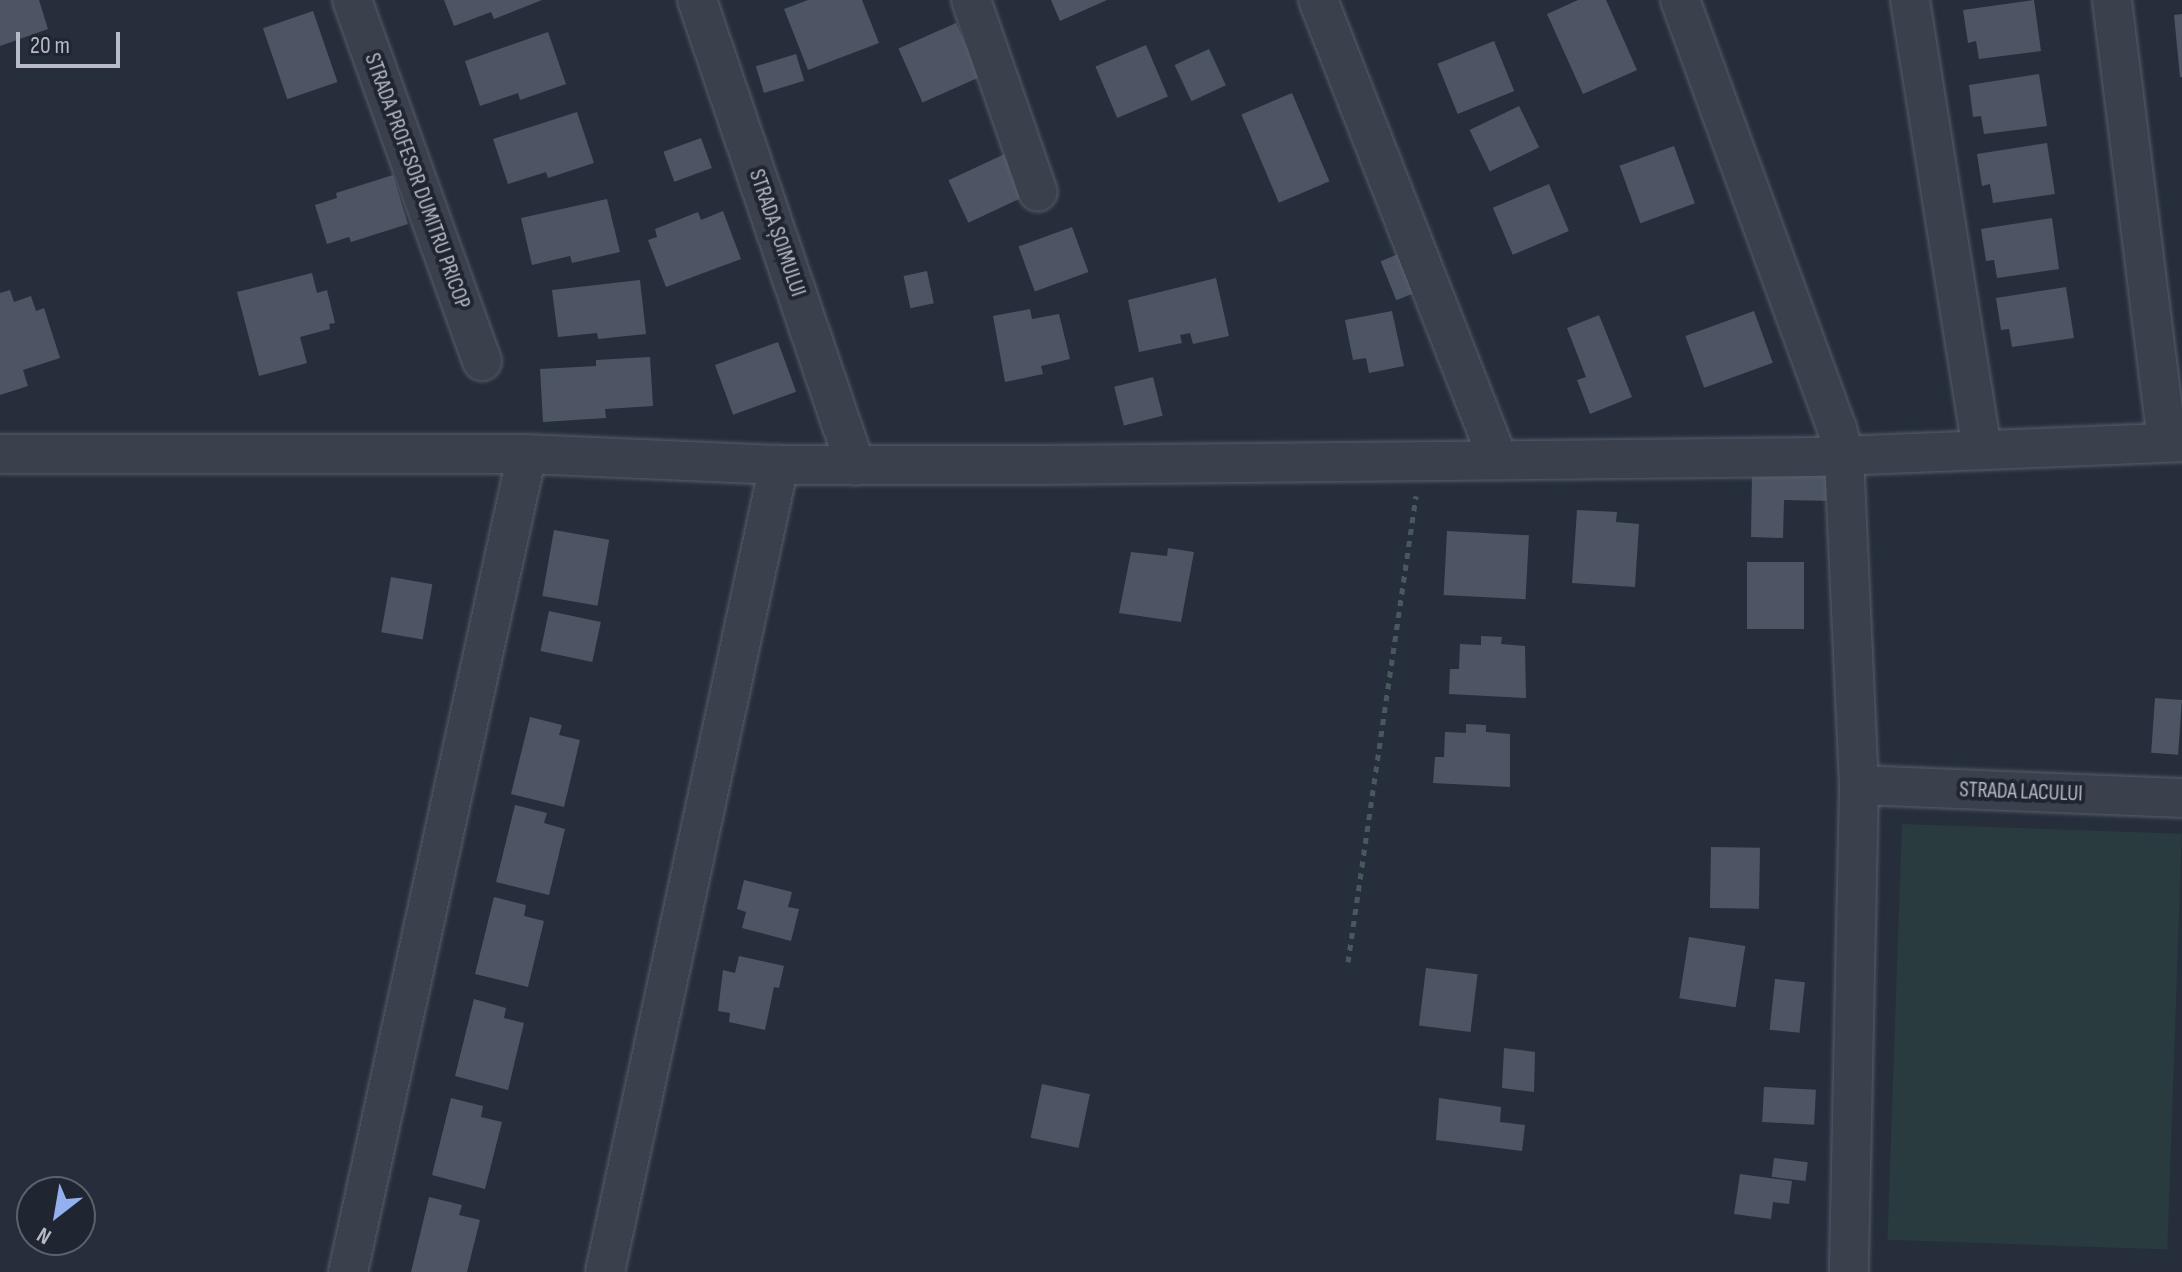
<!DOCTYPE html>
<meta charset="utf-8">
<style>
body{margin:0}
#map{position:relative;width:2182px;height:1272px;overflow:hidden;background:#262e3c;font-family:"Sofia Sans Condensed",sans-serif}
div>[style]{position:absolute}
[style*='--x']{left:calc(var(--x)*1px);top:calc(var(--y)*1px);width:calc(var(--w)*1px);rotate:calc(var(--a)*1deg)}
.green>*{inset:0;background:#293b3e;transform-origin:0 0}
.building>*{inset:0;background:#4d5565;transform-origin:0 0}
.path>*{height:5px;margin-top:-2.5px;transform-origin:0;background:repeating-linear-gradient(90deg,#48585c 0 6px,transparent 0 12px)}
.roads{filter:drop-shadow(0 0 2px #585e6a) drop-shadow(0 0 2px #585e6a)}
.minor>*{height:38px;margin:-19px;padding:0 19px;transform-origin:19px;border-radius:19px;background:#3a404c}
span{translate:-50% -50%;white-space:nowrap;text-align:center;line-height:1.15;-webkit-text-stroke:8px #1f2531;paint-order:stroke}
.street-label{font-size:22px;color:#b6bbc7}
.north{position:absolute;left:16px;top:1176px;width:80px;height:80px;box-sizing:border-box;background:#1f2531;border:2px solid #5b616d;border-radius:50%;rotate:211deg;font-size:22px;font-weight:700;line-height:32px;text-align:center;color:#b6bbc7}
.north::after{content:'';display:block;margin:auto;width:28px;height:36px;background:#94b0ee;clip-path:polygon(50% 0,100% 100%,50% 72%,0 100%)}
.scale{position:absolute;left:16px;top:32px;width:104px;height:36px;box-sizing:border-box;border:4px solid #b6bbc7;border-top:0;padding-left:10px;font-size:24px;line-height:28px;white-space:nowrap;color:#b6bbc7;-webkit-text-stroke:6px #1f2531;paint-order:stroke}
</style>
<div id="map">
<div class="green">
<div style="left:1902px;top:824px;width:280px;height:416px;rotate:2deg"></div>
</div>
<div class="building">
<div style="clip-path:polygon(0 0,39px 0,48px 29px,0 46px)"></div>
<div style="clip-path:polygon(444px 0,542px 0,494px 19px,491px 12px,454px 26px)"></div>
<div style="clip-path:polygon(808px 0,862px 0,879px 43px,808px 70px,784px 9px)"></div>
<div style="clip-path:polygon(1051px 0,1107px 0,1060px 21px)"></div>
<div style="clip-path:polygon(1578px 0,1606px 0,1637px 70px,1583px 94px,1547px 14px)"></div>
<div style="clip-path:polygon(2034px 0,2041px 51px,1979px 59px,1976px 41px,1968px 43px,1963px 10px)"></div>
<div style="left:313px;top:11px;width:75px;height:53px;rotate:71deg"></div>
<div style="clip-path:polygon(2182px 14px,2182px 77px,2180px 77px,2174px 15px)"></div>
<div style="left:956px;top:23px;width:59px;height:63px;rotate:66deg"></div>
<div style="clip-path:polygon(548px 32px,566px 84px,520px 100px,518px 93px,480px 106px,465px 61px)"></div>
<div style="left:1494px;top:41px;width:54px;height:61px;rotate:68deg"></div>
<div style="left:1146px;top:45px;width:56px;height:55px;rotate:67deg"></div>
<div style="left:1209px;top:49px;width:40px;height:38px;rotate:65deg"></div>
<div style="left:796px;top:54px;width:28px;height:42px;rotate:73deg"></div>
<div style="clip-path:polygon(2039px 74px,2047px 126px,1984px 134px,1981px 116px,1973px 117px,1969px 85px)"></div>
<div style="left:1292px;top:93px;width:96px;height:55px;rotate:67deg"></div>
<div style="left:1519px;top:106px;width:46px;height:55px;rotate:64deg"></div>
<div style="clip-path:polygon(577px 112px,594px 163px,548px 178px,546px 172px,508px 184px,493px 139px)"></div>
<div style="left:701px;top:138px;width:32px;height:40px;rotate:70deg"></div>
<div style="clip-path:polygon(2047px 143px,2055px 194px,1993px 203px,1990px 184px,1982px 186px,1977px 154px)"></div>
<div style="left:1674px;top:146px;width:61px;height:58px;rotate:70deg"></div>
<div style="left:1011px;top:151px;width:47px;height:69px;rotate:65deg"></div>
<div style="clip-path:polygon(393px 175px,408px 224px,351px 242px,349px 237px,327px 244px,315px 205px,337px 198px,336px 193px)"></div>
<div style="left:1549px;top:184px;width:51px;height:61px;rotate:67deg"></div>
<div style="clip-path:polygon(607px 199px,620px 252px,572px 263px,570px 256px,532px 265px,521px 218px)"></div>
<div style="clip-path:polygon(723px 211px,741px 259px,666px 287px,648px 240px,657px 237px,655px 229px,698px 212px,701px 220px)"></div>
<div style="clip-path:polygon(2052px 218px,2059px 269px,1997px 278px,1994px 260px,1986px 261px,1981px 229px)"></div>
<div style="left:1072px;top:227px;width:48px;height:57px;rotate:70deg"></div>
<div style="left:1401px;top:253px;width:42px;height:22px;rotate:68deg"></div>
<div style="left:927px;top:271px;width:33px;height:24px;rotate:78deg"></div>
<div style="clip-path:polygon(312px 273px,317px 293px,327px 290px,335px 323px,329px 324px,330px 329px,300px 337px,307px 363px,259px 376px,237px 292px)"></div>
<div style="clip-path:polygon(1216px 278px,1229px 336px,1193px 344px,1190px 333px,1180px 335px,1182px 343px,1139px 352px,1128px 300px)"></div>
<div style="clip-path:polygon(640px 280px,646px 334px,598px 339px,597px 333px,558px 337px,552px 290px)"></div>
<div style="clip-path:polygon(2066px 287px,2074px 338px,2012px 347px,2009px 329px,2001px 330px,1996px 298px)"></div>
<div style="clip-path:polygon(10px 290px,14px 302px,31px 296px,36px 311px,44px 308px,60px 358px,23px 370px,28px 386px,0 395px,0 293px)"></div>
<div style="clip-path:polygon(1030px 309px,1032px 319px,1059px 314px,1070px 359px,1041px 366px,1043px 374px,1005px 382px,993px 316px)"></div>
<div style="clip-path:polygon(1392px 311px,1404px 366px,1369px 373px,1366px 358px,1353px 360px,1345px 320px)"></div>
<div style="left:1754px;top:311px;width:55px;height:73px;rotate:70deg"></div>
<div style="clip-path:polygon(1599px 315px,1632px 397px,1590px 414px,1577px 380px,1586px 377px,1567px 328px)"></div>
<div style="left:778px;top:342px;width:53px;height:67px;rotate:70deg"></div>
<div style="clip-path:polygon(650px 357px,653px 406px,605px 409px,606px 418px,543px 422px,540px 369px,596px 366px,596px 360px)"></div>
<div style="left:1153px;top:377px;width:40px;height:40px;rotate:76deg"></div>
<div style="clip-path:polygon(1752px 473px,1834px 476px,1834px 501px,1784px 500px,1783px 538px,1751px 537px)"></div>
<div style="clip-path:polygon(1577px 510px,1617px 512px,1616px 522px,1639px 524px,1635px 587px,1572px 583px)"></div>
<div style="left:554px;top:530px;width:56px;height:67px;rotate:10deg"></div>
<div style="left:1447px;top:531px;width:82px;height:64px;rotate:3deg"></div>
<div style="clip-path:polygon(1168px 548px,1194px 552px,1181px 622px,1119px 613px,1131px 552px,1167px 556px)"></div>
<div style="left:1747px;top:562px;width:57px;height:67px"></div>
<div style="left:391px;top:577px;width:42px;height:56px;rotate:10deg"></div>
<div style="left:549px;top:611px;width:53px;height:41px;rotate:12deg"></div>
<div style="clip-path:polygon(1481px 636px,1502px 637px,1501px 644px,1525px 646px,1526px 698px,1449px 694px,1450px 669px,1459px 669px,1460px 644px,1481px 645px)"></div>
<div style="left:2155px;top:698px;width:27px;height:55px;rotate:4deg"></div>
<div style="clip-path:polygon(530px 717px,562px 725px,559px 735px,580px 740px,564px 807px,511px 794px)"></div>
<div style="clip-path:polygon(1466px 724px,1486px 725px,1486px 732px,1510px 734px,1510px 787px,1433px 783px,1435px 757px,1444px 757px,1445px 732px,1466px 733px)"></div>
<div style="clip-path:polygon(515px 805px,547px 813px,544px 823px,565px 829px,549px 895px,496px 882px)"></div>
<div style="left:1711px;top:847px;width:49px;height:61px;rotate:1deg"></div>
<div style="clip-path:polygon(744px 880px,792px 892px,788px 907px,799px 909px,791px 941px,742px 928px,746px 912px,737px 909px)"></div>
<div style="clip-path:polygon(494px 897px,526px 905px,524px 916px,544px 921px,528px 987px,475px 974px)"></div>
<div style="left:1689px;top:937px;width:57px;height:62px;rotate:9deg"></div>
<div style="clip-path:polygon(739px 956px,784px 966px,779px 988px,774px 987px,765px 1030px,729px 1022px,730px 1013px,718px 1011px,723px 970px,735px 973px)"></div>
<div style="left:1426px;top:968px;width:52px;height:58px;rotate:7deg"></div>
<div style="left:1775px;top:979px;width:30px;height:51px;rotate:6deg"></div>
<div style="clip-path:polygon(474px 999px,506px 1008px,504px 1018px,524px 1023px,508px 1090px,455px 1076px)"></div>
<div style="clip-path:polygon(1504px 1048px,1535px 1052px,1534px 1092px,1502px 1088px)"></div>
<div style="left:1042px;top:1084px;width:49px;height:55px;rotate:12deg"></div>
<div style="left:1764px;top:1087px;width:52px;height:35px;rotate:3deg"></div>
<div style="clip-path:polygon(451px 1098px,483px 1106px,481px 1117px,502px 1122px,485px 1189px,432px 1175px)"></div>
<div style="clip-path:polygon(1439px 1098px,1501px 1107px,1500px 1122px,1525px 1125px,1522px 1151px,1436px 1140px)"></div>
<div style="left:1774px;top:1158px;width:34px;height:19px;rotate:7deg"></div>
<div style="clip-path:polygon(1740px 1174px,1792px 1181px,1789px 1204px,1773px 1202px,1771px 1219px,1734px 1214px)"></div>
<div style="clip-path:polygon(429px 1197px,462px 1205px,459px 1215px,480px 1220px,467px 1272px,411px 1272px)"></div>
</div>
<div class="path">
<div style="--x:1348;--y:962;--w:471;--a:-81.7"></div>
</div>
<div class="roads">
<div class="minor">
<div style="--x:352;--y:0;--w:384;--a:70.2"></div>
<div style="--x:697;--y:0;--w:492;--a:71.2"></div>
<div style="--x:971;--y:0;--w:203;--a:70.8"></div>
<div style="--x:1318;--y:0;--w:494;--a:68.6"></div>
<div style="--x:1680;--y:0;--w:456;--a:69.9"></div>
<div style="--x:1837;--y:428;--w:29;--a:76"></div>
<div style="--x:1844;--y:456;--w:329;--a:87.4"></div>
<div style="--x:1859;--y:785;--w:487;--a:91.2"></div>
<div style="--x:1910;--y:0;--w:456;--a:80.9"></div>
<div style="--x:2112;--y:0;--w:445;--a:82.9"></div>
<div style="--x:0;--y:454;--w:527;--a:0"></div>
<div style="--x:527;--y:454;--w:252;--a:2.5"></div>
<div style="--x:779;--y:465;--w:263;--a:0"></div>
<div style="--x:1042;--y:465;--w:771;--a:-0.59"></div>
<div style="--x:1813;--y:457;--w:369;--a:-2.3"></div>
<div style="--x:1859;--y:785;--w:323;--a:2.3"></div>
<div style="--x:348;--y:1272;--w:837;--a:-77.66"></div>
<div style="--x:605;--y:1272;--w:826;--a:-77.83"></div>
</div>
</div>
<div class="street-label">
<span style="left:417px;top:181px;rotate:70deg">STRADA PROFESOR DUMITRU PRICOP</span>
<span style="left:777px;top:233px;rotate:71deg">STRADA ȘOIMULUI</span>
<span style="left:2021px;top:792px;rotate:2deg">STRADA LACULUI</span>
</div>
<div class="north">N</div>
<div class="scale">20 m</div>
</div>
